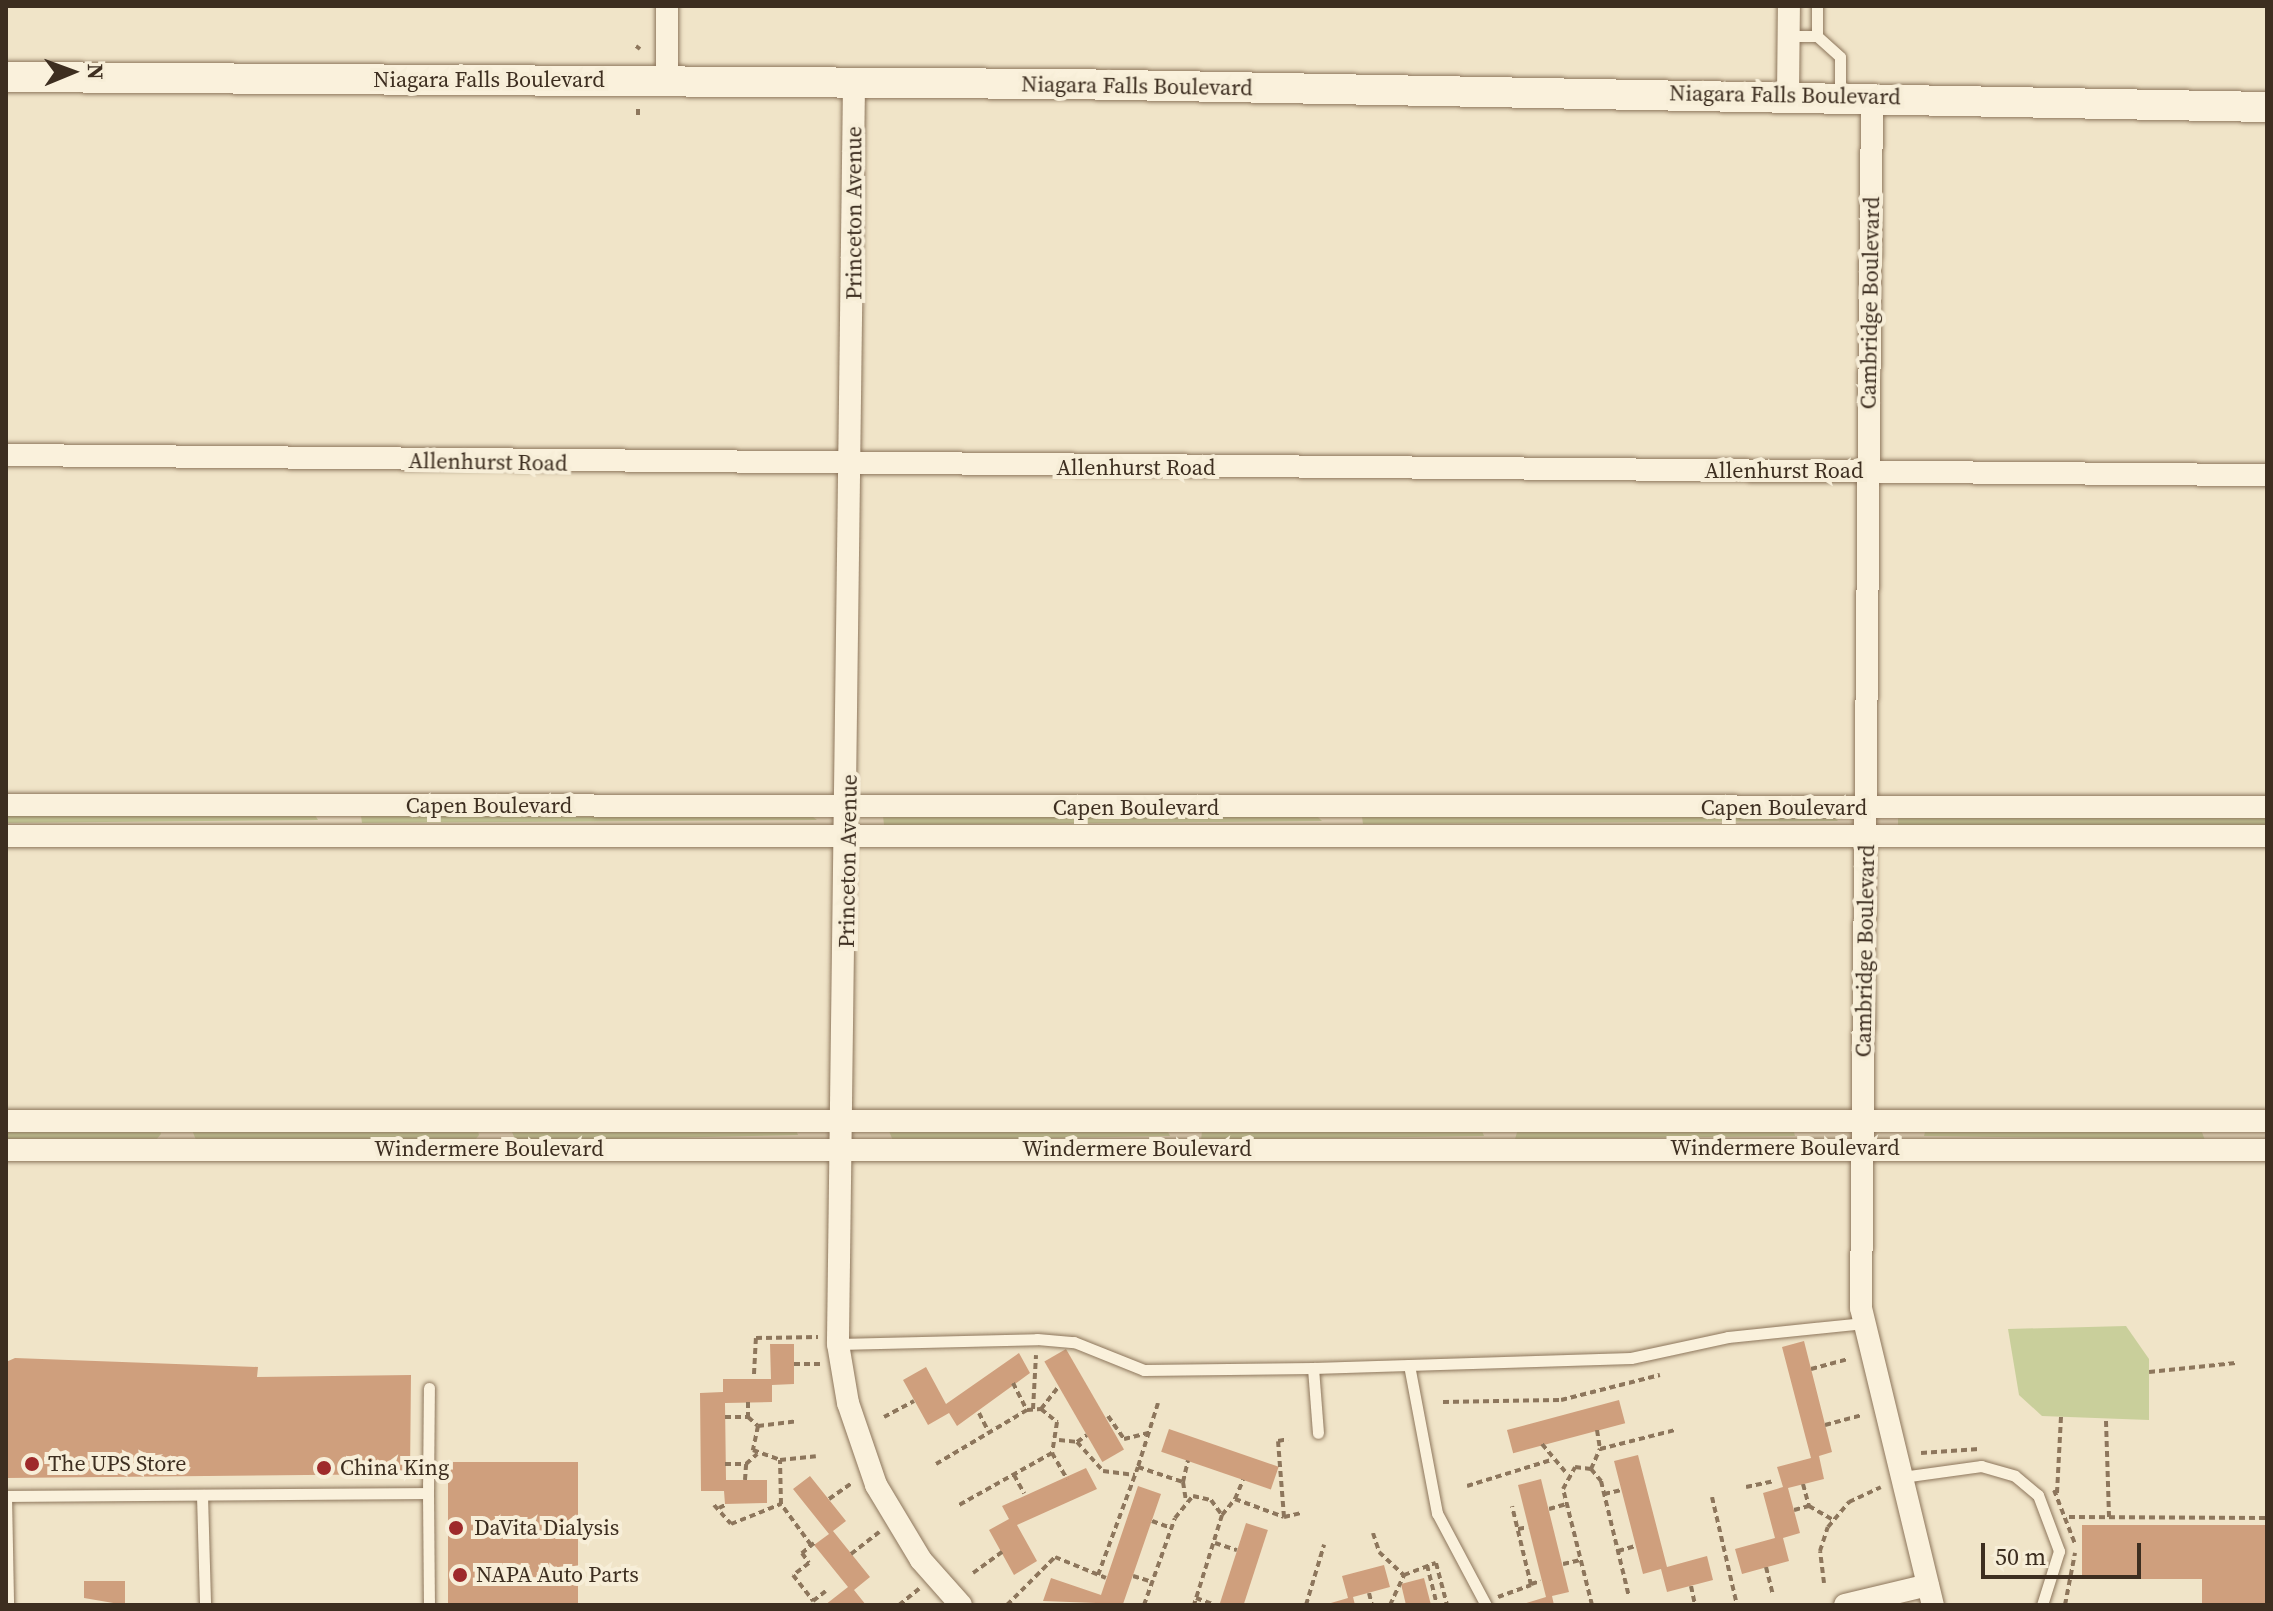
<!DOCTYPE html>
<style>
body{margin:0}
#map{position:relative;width:2273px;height:1611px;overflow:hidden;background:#f0e4c8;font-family:"Source Serif 4",serif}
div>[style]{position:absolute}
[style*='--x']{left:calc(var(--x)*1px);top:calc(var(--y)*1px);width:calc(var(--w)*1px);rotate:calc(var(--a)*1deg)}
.green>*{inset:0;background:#c9cf9b;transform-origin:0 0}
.building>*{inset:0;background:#cf9f7d;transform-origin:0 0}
.path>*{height:4px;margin-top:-2px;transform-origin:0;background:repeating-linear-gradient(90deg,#8d765c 0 6px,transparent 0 10px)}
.roads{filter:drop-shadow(0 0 2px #8d765c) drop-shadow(0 0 2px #8d765c)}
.service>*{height:11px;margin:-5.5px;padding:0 5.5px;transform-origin:5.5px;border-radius:5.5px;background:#faf1dc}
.minor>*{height:22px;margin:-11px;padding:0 11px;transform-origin:11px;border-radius:11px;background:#faf1dc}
.secondary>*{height:30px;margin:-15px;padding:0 15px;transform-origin:15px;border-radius:15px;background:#faf1dc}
.dots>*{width:22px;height:22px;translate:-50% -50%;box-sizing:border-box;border:4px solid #f7eed8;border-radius:50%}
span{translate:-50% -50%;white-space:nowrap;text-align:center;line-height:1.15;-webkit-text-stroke:8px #f7eed8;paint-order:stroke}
.street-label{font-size:22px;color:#3d2e20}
.poi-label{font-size:22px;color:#3d2e20}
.left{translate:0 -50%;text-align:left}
.frame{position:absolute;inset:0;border:8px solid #3d2e20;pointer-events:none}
.north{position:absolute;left:32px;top:32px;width:80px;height:80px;-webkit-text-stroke:6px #f7eed8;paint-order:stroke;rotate:89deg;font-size:22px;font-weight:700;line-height:32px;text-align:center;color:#3d2e20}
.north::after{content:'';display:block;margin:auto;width:28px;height:36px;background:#3d2e20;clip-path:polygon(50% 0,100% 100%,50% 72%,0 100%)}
.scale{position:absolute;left:1981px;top:1543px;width:160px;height:36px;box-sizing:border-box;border:4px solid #3d2e20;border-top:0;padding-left:10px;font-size:24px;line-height:28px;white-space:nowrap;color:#3d2e20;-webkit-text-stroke:6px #f7eed8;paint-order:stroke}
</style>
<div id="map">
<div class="green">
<div style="clip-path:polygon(6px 815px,315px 815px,318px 820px,6px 823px)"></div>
<div style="clip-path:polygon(361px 816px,813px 817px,817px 820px,362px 823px)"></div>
<div style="clip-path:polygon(883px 816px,1318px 817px,1322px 821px,884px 825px)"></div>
<div style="clip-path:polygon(1362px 817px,1834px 817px,1838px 821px,1363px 824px)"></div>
<div style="left:1898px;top:818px;width:369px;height:7px"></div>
<div style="clip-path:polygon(6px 1128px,160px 1130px,161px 1134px,156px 1140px,6px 1140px)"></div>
<div style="clip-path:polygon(1518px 1129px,1794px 1132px,1795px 1136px,1515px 1139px)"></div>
<div style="clip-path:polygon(192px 1130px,478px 1131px,479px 1135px,475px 1140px,196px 1140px)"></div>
<div style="clip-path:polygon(511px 1130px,796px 1130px,798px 1135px,516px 1141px)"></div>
<div style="clip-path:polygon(2201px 1130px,2205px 1140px,1924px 1136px,1925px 1132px)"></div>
<div style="clip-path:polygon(889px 1131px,1168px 1132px,1170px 1136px,893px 1141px)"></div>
<div style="clip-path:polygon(1202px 1131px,1482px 1131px,1484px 1136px,1201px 1140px)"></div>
<div style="clip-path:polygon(2126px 1326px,2149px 1359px,2149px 1420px,2042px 1416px,2019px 1395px,2008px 1329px)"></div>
</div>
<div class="building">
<div style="clip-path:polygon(1804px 1341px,1832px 1452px,1819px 1456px,1824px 1479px,1788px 1488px,1800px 1533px,1783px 1538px,1789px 1561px,1742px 1574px,1735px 1549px,1775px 1538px,1763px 1493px,1783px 1487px,1777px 1467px,1811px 1458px,1782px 1347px)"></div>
<div style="clip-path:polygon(770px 1344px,794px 1344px,794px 1384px,772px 1385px,772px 1402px,725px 1403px,726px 1480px,767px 1480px,767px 1503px,725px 1504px,724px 1491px,701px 1491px,700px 1393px,723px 1392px,723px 1379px,771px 1379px)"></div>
<div style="left:1066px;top:1349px;width:116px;height:25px;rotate:60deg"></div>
<div style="clip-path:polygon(1019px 1353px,1030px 1373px,957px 1426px,949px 1413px,928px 1425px,903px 1380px,926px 1367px,946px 1404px)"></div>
<div style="clip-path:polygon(15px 1358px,258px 1367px,257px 1377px,411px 1375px,410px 1474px,6px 1478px,6px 1362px)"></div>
<div style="left:1619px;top:1400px;width:24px;height:116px;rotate:75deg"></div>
<div style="left:1169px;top:1429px;width:116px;height:24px;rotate:19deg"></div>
<div style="clip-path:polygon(1638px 1455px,1667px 1567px,1707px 1556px,1713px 1580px,1667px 1592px,1661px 1569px,1643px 1574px,1614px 1461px)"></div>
<div style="left:448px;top:1462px;width:130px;height:143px"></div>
<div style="clip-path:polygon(1086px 1468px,1097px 1489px,1017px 1525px,1037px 1561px,1014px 1575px,989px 1530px,1009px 1519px,1002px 1506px)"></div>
<div style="clip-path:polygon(810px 1476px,846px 1521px,833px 1531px,870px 1577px,854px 1590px,866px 1605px,825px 1605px,848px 1587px,814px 1545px,829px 1534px,793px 1489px)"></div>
<div style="clip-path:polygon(1541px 1479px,1569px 1592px,1552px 1596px,1554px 1605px,1520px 1605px,1546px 1597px,1518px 1485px)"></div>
<div style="clip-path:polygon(1138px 1486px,1161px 1494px,1123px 1604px,1043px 1601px,1051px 1578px,1101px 1595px)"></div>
<div style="left:1246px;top:1523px;width:23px;height:87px;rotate:18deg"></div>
<div style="clip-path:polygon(2082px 1525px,2267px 1525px,2267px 1605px,2202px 1605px,2202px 1579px,2082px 1579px)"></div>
<div style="clip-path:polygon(1384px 1565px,1390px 1587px,1353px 1597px,1355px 1605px,1324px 1605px,1348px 1598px,1342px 1576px)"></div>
<div style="clip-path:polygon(1424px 1578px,1431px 1605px,1406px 1605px,1401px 1584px)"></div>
<div style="clip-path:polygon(84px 1581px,125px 1581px,125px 1605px,84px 1598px)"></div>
</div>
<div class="path">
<div style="--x:636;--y:46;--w:5;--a:37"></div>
<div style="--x:638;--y:115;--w:8;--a:-90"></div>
<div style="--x:794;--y:1364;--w:27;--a:0"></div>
<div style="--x:1811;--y:1369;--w:39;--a:-15"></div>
<div style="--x:2149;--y:1372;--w:87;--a:-5.9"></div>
<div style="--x:754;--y:1374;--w:36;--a:-87"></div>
<div style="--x:756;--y:1338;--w:62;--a:-0.9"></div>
<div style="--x:1013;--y:1383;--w:30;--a:63"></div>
<div style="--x:748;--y:1402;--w:15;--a:90"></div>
<div style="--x:748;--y:1417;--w:13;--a:42"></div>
<div style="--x:758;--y:1426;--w:39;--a:-7"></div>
<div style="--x:1443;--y:1402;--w:118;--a:-1"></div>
<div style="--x:1561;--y:1400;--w:102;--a:-14.2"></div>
<div style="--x:1158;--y:1403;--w:67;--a:107.4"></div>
<div style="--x:1138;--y:1467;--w:47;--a:18.4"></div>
<div style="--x:1183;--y:1482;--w:19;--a:81"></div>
<div style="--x:1033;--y:1409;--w:54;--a:-86.8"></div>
<div style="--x:1041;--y:1409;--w:29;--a:-52"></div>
<div style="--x:979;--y:1413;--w:22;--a:63"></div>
<div style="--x:1108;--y:1416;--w:28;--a:55"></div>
<div style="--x:1124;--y:1439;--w:25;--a:-14"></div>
<div style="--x:725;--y:1417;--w:23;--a:0"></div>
<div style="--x:884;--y:1417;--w:34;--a:-28"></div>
<div style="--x:2106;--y:1421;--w:97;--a:88.2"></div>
<div style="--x:1825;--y:1425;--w:39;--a:-15"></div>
<div style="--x:758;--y:1426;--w:25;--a:102"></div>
<div style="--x:753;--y:1450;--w:29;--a:20"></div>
<div style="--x:1597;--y:1430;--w:19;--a:81"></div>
<div style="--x:1059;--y:1440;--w:18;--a:6"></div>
<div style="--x:1077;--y:1442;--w:39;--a:48"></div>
<div style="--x:1103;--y:1471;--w:32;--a:7"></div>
<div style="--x:1077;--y:1442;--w:12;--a:-35"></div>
<div style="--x:1542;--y:1444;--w:38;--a:50"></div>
<div style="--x:1052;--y:1453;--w:30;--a:60"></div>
<div style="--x:1921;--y:1453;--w:58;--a:-3.9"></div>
<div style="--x:725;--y:1464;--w:21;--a:0"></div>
<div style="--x:936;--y:1464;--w:106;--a:-30.7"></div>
<div style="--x:1027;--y:1410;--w:14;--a:-4"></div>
<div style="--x:1041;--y:1409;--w:21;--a:39"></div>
<div style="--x:1057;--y:1422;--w:31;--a:99"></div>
<div style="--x:1052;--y:1453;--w:107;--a:150.8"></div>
<div style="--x:1591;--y:1469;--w:22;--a:-66"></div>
<div style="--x:1600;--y:1449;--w:77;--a:-14.2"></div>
<div style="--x:1014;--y:1475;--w:21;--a:61"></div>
<div style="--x:745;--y:1480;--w:16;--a:-86"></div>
<div style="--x:746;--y:1464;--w:15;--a:-42"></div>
<div style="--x:1183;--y:1482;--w:22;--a:-77"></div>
<div style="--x:1803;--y:1484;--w:23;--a:75"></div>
<div style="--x:1809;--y:1506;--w:28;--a:30"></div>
<div style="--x:1467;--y:1486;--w:88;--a:-17.2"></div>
<div style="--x:1746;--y:1487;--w:29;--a:-12"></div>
<div style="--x:2054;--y:1490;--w:58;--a:68.7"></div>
<div style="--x:2057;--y:1493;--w:77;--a:-87"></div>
<div style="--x:1604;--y:1494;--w:18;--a:-13"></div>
<div style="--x:1712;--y:1497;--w:111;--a:77"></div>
<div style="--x:829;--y:1499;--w:29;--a:-35"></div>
<div style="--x:1235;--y:1499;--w:21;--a:-67"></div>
<div style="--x:714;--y:1505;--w:25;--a:48"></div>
<div style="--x:731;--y:1524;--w:54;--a:-21.8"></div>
<div style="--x:719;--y:1508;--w:9;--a:-27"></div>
<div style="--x:1549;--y:1509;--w:18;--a:-16"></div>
<div style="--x:1794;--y:1510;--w:16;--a:-15"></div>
<div style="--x:1222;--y:1515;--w:21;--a:-51"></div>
<div style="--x:1235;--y:1499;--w:52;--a:20.2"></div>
<div style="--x:1284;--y:1517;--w:17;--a:-13"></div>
<div style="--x:1284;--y:1517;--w:76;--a:-94.5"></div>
<div style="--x:1278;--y:1441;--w:10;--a:-11"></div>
<div style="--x:2069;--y:1517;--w:198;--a:0.3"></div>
<div style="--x:1152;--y:1521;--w:20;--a:20"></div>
<div style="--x:1518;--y:1529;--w:10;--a:-11"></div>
<div style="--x:1373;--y:1533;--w:20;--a:72"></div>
<div style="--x:1379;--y:1552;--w:34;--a:43"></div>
<div style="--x:1404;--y:1575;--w:34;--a:-21"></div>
<div style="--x:1436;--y:1563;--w:43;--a:75.3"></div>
<div style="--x:814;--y:1543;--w:16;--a:140"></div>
<div style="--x:802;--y:1553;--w:12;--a:55"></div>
<div style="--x:809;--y:1563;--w:20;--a:143"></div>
<div style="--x:793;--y:1575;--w:33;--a:52"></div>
<div style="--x:813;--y:1601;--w:16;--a:-38"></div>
<div style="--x:1215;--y:1543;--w:23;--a:18"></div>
<div style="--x:811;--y:1545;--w:51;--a:-126.2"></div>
<div style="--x:781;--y:1504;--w:44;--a:-91.3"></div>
<div style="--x:780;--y:1460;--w:36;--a:-6"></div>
<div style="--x:1618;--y:1551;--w:19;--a:-16"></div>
<div style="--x:851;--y:1554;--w:36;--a:-38"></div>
<div style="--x:1563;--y:1564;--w:18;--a:-13"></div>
<div style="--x:1427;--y:1565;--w:38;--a:76"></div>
<div style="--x:1766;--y:1567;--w:29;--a:76"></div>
<div style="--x:973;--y:1573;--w:36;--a:-36"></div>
<div style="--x:1098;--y:1575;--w:115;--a:-69.7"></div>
<div style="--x:1133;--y:1576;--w:21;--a:17"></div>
<div style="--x:1824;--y:1583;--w:32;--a:-97"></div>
<div style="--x:1820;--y:1551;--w:25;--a:-72"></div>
<div style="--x:1828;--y:1527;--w:33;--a:-50"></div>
<div style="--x:1849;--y:1502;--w:35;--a:-25"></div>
<div style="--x:1531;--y:1584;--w:10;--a:-17"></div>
<div style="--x:1691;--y:1586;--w:19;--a:78"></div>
<div style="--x:1369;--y:1593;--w:12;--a:76"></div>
<div style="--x:1498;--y:1597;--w:35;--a:-20"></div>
<div style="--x:1531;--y:1585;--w:81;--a:-103.5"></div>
<div style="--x:1196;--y:1598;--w:20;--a:20"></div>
<div style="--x:899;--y:1605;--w:26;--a:-39"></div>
<div style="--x:1007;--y:1605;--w:68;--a:-45"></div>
<div style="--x:1055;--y:1557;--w:55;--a:22.4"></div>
<div style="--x:1144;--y:1605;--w:92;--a:-70.4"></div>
<div style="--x:1175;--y:1518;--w:28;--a:-51"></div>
<div style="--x:1193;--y:1496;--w:18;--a:13"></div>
<div style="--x:1211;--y:1500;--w:19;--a:54"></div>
<div style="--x:1222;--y:1515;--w:94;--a:107.3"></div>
<div style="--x:1306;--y:1605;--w:63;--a:-73.3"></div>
<div style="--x:1390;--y:1605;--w:33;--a:-65"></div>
<div style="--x:1592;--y:1605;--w:120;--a:-104"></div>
<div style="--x:1563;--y:1489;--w:25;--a:-61"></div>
<div style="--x:1575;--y:1467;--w:16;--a:7"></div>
<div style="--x:1591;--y:1469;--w:16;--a:50"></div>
<div style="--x:1601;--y:1481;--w:119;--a:76.4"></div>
<div style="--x:2065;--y:1605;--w:53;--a:-79.1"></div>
</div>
<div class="roads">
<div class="service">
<div style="--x:1817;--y:6;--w:30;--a:90"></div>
<div style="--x:1817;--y:36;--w:31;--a:42"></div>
<div style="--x:1840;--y:57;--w:38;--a:90"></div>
<div style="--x:1789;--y:36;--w:28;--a:0"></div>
<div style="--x:838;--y:1344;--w:199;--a:-1.4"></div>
<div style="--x:1037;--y:1339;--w:37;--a:5"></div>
<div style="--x:1074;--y:1342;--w:75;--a:21.8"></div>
<div style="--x:1144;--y:1370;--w:169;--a:-0.7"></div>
<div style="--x:1313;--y:1368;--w:65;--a:85.6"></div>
<div style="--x:1409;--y:1365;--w:151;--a:79.3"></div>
<div style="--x:1437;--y:1513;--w:104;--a:62"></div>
<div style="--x:1313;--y:1368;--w:318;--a:-1.8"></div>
<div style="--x:1631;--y:1358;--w:99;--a:-12.2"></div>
<div style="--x:1728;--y:1337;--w:137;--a:-5.9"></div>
<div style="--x:1902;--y:1477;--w:80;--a:-7.9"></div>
<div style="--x:1981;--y:1466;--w:35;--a:16"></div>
<div style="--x:2015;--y:1476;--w:30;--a:40"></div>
<div style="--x:2038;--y:1495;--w:60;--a:69.4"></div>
<div style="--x:2059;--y:1551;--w:57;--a:107.5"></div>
<div style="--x:428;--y:1493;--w:105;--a:-89.5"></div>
<div style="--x:202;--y:1495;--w:110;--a:88.4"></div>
<div style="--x:6;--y:1496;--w:422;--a:-0.4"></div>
<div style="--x:428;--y:1493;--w:112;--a:89.5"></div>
<div style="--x:6;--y:1496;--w:109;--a:88.9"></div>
</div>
<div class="minor">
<div style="--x:667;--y:81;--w:75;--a:-90"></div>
<div style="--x:854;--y:84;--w:1260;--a:90.73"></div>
<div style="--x:838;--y:1344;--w:60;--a:80.4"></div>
<div style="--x:848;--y:1403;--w:87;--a:71.1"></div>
<div style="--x:876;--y:1485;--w:87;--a:59"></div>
<div style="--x:921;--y:1560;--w:60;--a:48.4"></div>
<div style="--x:1788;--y:95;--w:89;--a:-89.4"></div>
<div style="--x:1872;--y:96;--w:1212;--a:90.52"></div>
<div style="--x:1861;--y:1308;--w:306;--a:76.4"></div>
<div style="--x:6;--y:455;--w:2261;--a:0.51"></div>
<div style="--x:6;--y:805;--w:2261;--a:0.05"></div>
<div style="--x:6;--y:836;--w:2261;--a:0"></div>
<div style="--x:6;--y:1121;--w:2261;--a:0"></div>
<div style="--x:6;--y:1150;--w:2261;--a:0"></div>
<div style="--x:1845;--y:1605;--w:85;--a:-13.5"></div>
</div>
<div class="secondary">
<div style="--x:6;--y:77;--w:1063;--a:0.38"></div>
<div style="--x:1069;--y:84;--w:1198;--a:1.1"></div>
</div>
</div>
<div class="dots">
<div style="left:32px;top:1464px;background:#9e2a2b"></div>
<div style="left:324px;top:1468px;background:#9e2a2b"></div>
<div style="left:456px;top:1528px;background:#9e2a2b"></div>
<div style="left:460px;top:1575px;background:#9e2a2b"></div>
</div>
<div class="street-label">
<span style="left:489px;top:80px">Niagara Falls Boulevard</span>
<span style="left:1137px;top:86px;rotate:1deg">Niagara Falls Boulevard</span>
<span style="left:1785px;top:95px;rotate:1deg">Niagara Falls Boulevard</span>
<span style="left:854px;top:213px;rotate:-90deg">Princeton Avenue</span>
<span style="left:1870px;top:303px;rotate:-89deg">Cambridge Boulevard</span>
<span style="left:488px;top:462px;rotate:1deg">Allenhurst Road</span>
<span style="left:1136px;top:468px">Allenhurst Road</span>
<span style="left:1784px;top:471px">Allenhurst Road</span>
<span style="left:489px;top:806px">Capen Boulevard</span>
<span style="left:1136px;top:808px">Capen Boulevard</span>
<span style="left:1784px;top:808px">Capen Boulevard</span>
<span style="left:848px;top:861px;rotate:-89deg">Princeton Avenue</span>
<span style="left:1865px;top:951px;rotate:-89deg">Cambridge Boulevard</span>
<span style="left:1785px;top:1148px">Windermere Boulevard</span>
<span style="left:489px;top:1149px">Windermere Boulevard</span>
<span style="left:1137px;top:1149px">Windermere Boulevard</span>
</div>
<div class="poi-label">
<span class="left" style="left:48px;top:1464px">The UPS Store</span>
<span class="left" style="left:340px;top:1468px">China King</span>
<span class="left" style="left:474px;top:1528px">DaVita Dialysis</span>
<span class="left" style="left:476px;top:1575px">NAPA Auto Parts</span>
</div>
<div class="frame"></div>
<div class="north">N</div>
<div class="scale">50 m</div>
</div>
